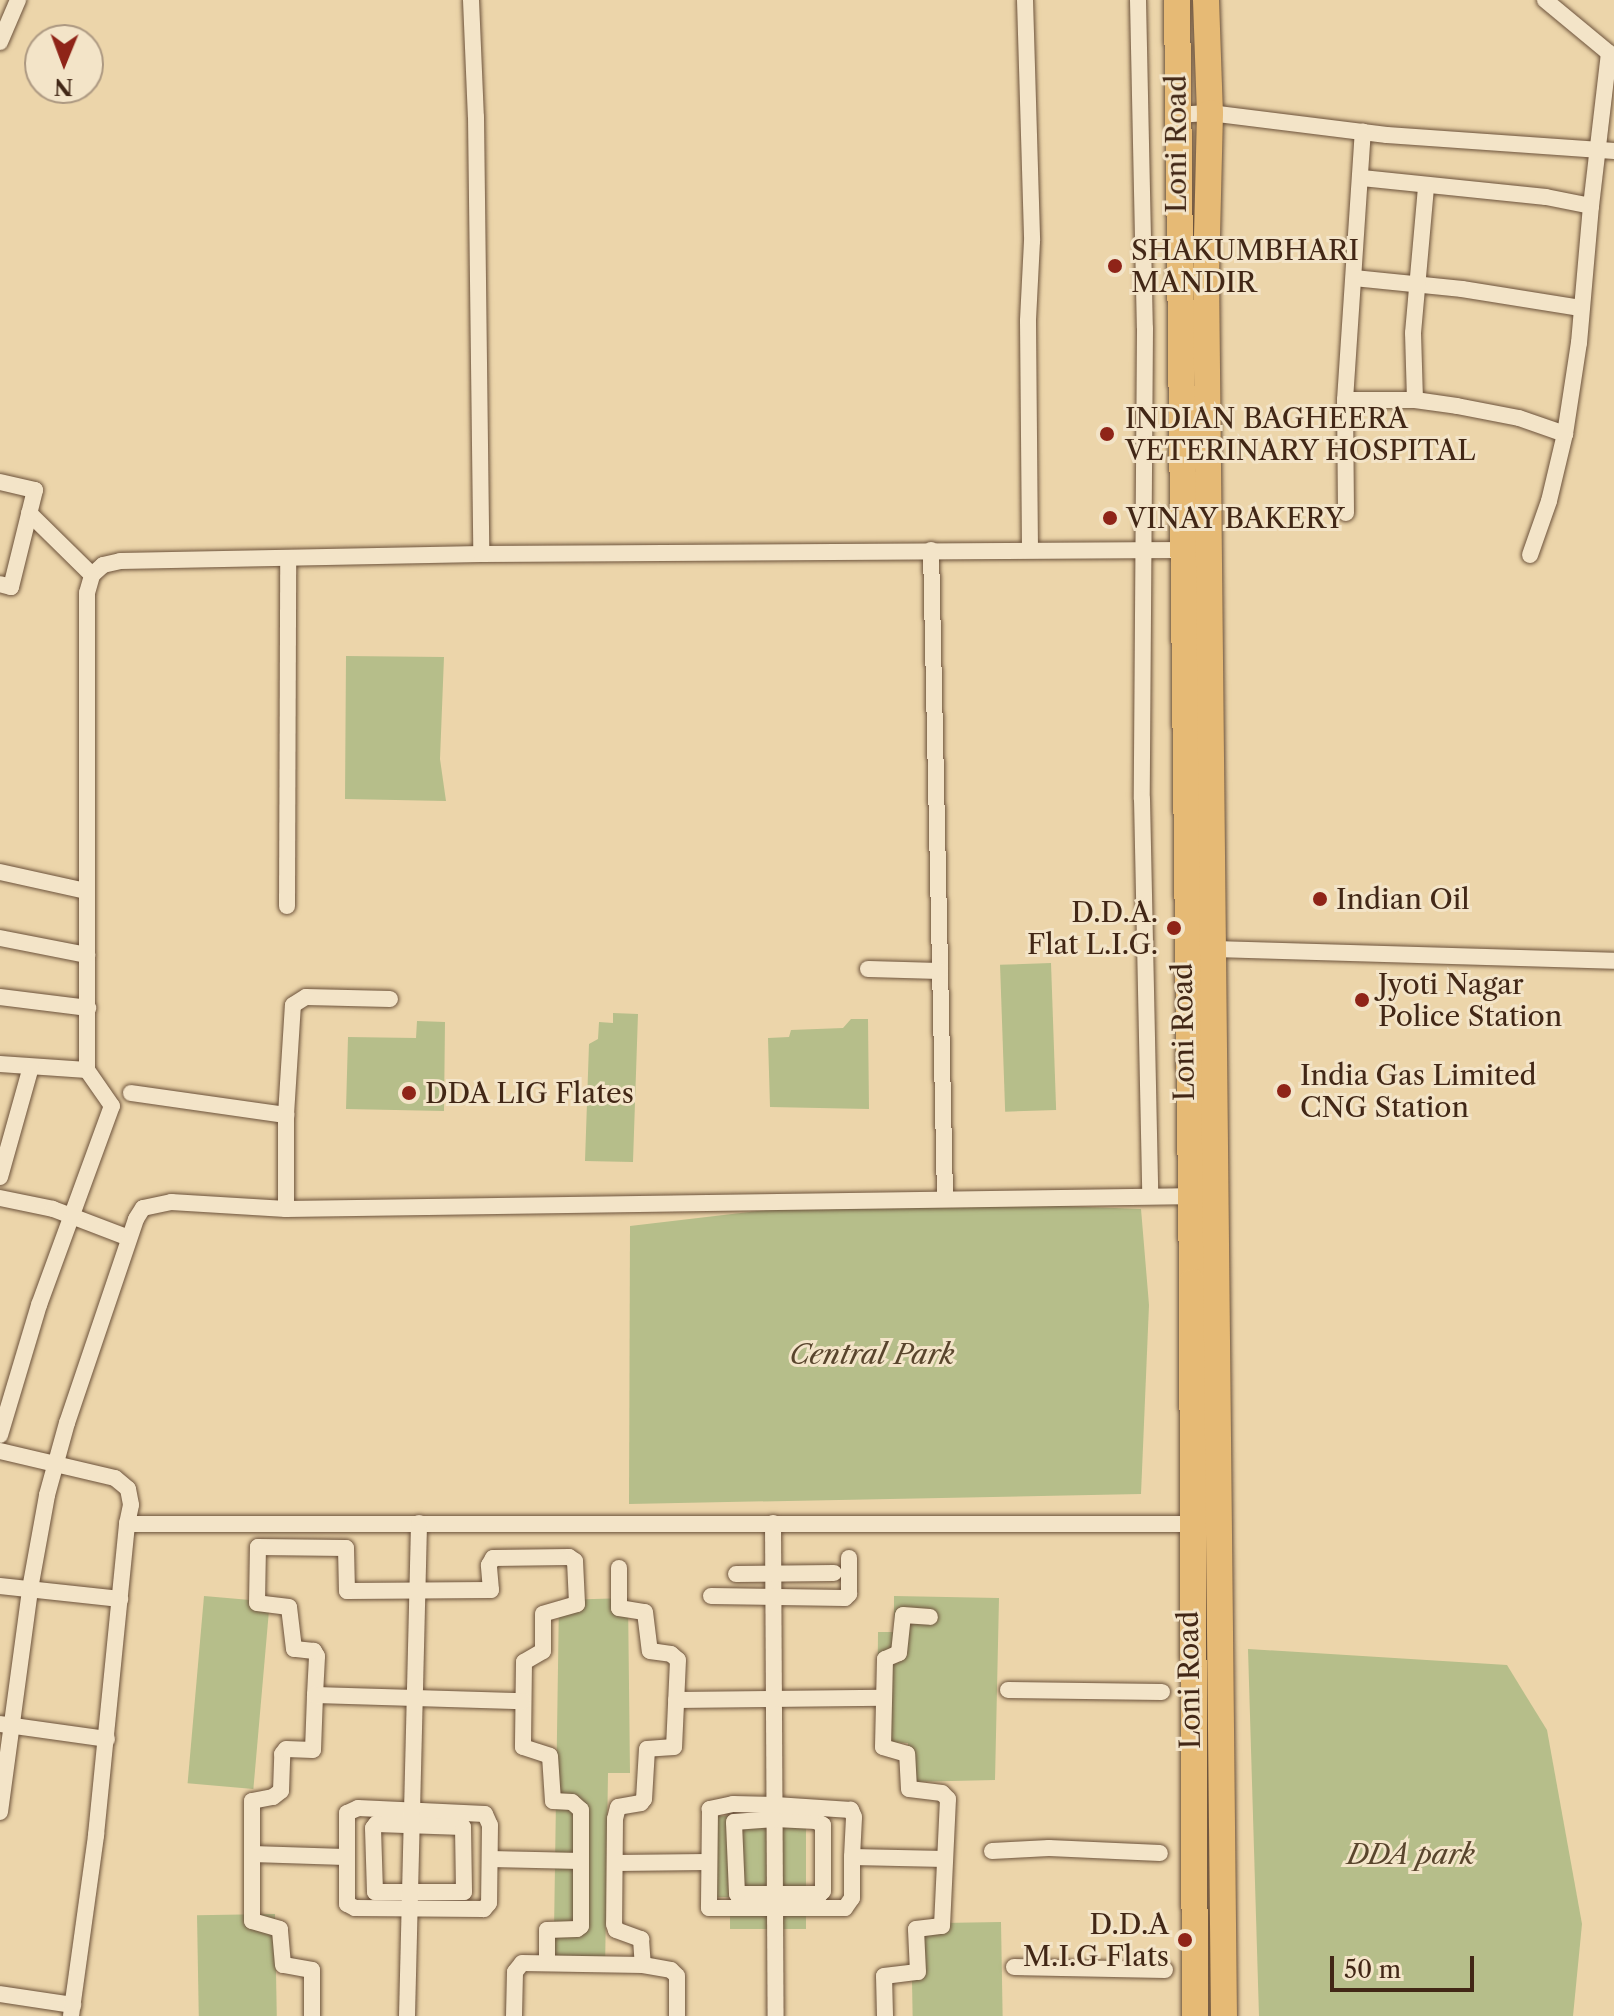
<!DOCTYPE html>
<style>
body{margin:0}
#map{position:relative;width:1614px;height:2016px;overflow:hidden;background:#ecd5aa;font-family:"Libre Caslon Text",serif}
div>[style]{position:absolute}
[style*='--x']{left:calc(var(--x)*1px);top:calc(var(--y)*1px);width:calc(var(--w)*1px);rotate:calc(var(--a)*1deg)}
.green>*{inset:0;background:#b6be8a;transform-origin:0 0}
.roads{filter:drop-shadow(0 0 2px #6c523b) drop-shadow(0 0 2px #6c523b)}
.minor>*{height:16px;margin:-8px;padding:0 8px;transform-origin:8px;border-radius:8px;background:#f3e4c8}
.trunk>*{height:26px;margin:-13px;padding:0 13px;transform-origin:13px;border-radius:13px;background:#e6ba75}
.dots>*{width:22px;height:22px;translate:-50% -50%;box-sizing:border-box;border:4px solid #f3e4c8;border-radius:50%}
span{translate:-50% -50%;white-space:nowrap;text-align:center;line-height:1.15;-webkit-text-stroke:6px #f3e4c8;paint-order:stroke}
.street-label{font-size:28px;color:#422716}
.poi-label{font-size:28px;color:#422716}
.left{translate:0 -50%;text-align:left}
.right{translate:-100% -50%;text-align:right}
.park-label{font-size:28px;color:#59452d;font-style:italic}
.north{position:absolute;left:24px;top:24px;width:80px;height:80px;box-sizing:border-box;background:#f3e4c8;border:2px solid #ac9881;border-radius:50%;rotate:181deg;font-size:22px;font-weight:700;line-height:32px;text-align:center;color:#422716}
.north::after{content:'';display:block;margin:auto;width:28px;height:36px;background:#8f2418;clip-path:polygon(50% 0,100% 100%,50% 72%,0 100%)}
.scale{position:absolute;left:1330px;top:1956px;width:144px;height:36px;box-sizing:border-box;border:4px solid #422716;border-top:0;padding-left:10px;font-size:24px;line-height:28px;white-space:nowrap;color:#422716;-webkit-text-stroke:6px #f3e4c8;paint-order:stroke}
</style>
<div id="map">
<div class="green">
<div style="clip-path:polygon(346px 656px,444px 657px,440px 759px,446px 801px,345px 799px)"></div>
<div style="left:1051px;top:963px;width:147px;height:51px;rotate:88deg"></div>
<div style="clip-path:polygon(613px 1013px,638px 1014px,633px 1162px,585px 1161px,589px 1044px,598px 1039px,599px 1022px,613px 1023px)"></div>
<div style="clip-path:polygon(851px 1019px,868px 1019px,869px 1109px,770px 1107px,768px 1038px,789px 1037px,791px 1030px,843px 1028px)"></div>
<div style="clip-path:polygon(417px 1021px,445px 1022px,444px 1111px,346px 1109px,348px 1037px,416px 1038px)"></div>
<div style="clip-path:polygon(1061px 1206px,1141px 1209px,1149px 1305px,1141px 1494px,629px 1504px,630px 1226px,766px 1210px)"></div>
<div style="left:204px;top:1596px;width:66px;height:188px;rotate:5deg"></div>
<div style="clip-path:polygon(894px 1596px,999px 1598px,995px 1780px,908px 1782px,908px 1743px,877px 1742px,878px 1632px,894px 1632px)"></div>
<div style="clip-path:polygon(628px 1598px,630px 1773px,608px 1773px,605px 1972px,543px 1971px,554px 1932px,559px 1600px)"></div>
<div style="clip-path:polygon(1248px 1649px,1507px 1665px,1547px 1730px,1582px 1924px,1573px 2016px,1259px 2016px)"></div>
<div style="clip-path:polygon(702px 1816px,806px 1817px,806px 1929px,730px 1929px,730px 1897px,702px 1897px)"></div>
<div style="left:275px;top:1914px;width:102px;height:78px;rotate:89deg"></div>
<div style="left:1001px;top:1922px;width:94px;height:90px;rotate:89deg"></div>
</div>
<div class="roads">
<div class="minor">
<div style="--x:471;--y:0;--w:117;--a:87.6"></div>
<div style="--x:476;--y:117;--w:437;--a:89.3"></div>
<div style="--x:1025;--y:0;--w:241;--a:88.3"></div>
<div style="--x:1032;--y:241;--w:80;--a:92.9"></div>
<div style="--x:1028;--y:321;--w:229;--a:89.5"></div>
<div style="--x:1138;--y:0;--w:328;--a:88.8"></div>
<div style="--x:1145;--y:328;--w:471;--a:90.4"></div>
<div style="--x:1142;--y:799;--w:397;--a:88.8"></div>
<div style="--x:1545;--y:0;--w:89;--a:39.6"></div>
<div style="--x:0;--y:42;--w:46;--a:-66.8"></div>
<div style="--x:1178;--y:115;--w:32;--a:-4"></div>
<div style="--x:1210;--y:113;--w:178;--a:7.1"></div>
<div style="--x:1387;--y:135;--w:228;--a:4"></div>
<div style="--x:1362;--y:178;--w:185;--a:5.9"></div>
<div style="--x:1546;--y:197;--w:46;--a:11.3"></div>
<div style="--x:1591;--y:206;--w:154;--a:-83.3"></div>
<div style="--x:1354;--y:278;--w:109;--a:5.8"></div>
<div style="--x:1462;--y:289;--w:120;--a:9.1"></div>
<div style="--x:1345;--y:400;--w:70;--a:0"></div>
<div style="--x:1415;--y:400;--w:42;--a:8.1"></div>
<div style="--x:1457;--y:406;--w:63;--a:11"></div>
<div style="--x:1519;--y:418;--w:49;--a:19.2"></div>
<div style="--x:1415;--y:400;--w:67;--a:-91.7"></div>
<div style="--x:1413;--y:333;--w:148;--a:-84.9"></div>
<div style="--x:0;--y:482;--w:36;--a:13"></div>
<div style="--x:35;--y:490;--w:100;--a:103.9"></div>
<div style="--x:11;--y:587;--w:11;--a:-165"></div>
<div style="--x:29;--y:513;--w:88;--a:44.5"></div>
<div style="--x:1346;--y:513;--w:113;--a:-90.5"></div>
<div style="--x:1345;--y:400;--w:269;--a:-86.2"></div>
<div style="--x:931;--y:550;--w:648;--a:88.76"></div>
<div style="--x:1530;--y:555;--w:57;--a:-70.6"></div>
<div style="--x:1549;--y:501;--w:69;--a:-76.6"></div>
<div style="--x:1565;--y:434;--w:92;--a:-81.3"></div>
<div style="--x:1579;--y:343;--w:138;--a:-85"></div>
<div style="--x:0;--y:872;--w:88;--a:12.5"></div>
<div style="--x:287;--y:906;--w:347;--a:-89.8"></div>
<div style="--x:0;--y:938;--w:89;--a:11.1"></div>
<div style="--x:1214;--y:949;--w:400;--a:1.7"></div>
<div style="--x:868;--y:969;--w:72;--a:1.6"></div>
<div style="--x:0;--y:997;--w:89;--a:7.1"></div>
<div style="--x:0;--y:1064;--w:87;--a:3.9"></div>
<div style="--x:131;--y:1093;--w:157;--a:8.1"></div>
<div style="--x:286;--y:1115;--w:110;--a:-86.4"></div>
<div style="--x:293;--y:1005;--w:15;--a:-32"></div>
<div style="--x:306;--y:997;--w:84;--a:1.4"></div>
<div style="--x:286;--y:1115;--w:94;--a:90"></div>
<div style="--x:0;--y:1177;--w:114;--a:-74.3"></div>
<div style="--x:0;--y:1198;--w:54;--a:11.7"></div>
<div style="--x:53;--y:1209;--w:81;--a:20.9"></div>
<div style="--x:0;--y:1435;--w:136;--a:-73.3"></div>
<div style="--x:39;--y:1305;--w:212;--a:-69.9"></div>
<div style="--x:112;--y:1106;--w:44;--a:-124.8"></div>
<div style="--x:87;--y:1070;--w:477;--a:-90"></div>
<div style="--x:87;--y:593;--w:19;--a:-74"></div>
<div style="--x:92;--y:575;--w:15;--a:-42"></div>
<div style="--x:103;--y:565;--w:17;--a:-13"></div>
<div style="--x:120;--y:561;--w:361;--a:-1.1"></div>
<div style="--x:481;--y:554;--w:709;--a:-0.32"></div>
<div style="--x:0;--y:1451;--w:118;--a:13.2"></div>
<div style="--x:115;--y:1478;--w:17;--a:40"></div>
<div style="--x:128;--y:1489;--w:16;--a:79"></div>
<div style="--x:131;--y:1505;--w:19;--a:102"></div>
<div style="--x:773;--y:1523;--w:493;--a:89.7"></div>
<div style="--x:619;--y:1568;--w:40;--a:90"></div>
<div style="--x:619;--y:1608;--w:26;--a:9"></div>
<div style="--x:645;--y:1612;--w:39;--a:83"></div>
<div style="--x:650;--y:1651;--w:21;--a:8"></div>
<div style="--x:671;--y:1654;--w:9;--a:41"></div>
<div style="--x:678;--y:1660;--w:87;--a:92.6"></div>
<div style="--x:674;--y:1747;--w:27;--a:176"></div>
<div style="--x:647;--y:1749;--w:50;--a:93.4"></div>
<div style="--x:644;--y:1799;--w:5;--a:127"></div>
<div style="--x:641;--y:1803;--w:23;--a:170"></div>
<div style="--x:618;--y:1807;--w:12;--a:104"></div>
<div style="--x:615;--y:1819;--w:105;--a:90.5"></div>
<div style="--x:614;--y:1924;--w:6;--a:72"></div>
<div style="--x:616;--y:1930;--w:27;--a:20"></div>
<div style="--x:641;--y:1939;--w:26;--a:86"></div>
<div style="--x:643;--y:1965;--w:28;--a:10"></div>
<div style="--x:671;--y:1970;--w:8;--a:45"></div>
<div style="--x:677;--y:1976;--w:40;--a:90"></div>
<div style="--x:736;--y:1574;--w:98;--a:-0.6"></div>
<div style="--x:0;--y:1586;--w:121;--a:6.2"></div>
<div style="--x:711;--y:1596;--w:134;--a:0.9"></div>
<div style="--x:845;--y:1598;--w:6;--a:-45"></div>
<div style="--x:849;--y:1594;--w:36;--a:-90"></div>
<div style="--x:1008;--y:1690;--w:154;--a:0.7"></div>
<div style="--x:315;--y:1695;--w:39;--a:-87"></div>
<div style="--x:317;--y:1656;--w:6;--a:-121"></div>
<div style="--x:314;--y:1651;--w:20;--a:-174"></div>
<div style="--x:294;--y:1649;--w:42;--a:-96.8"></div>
<div style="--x:289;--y:1607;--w:32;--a:-173"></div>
<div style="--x:257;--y:1603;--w:56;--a:-89"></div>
<div style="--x:258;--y:1547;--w:88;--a:0.7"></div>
<div style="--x:346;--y:1548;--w:43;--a:88.7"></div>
<div style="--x:347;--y:1591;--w:144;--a:-0.4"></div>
<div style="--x:491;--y:1590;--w:25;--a:-95"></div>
<div style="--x:489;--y:1565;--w:8;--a:-60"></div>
<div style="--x:493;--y:1558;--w:76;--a:-0.8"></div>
<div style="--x:569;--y:1557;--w:7;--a:34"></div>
<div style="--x:575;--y:1561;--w:43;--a:87.3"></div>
<div style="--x:577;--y:1604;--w:35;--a:164"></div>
<div style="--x:543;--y:1614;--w:37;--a:90"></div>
<div style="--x:543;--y:1651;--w:22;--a:150"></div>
<div style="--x:524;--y:1662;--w:85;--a:90.7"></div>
<div style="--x:523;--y:1747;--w:28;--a:18"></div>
<div style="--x:550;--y:1756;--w:45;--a:86.2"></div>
<div style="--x:553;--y:1801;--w:19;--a:3"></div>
<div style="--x:572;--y:1802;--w:12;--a:42"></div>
<div style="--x:581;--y:1810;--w:116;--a:90"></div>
<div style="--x:581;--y:1926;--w:5;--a:143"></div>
<div style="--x:577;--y:1929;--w:30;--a:178"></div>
<div style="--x:547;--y:1930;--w:33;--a:90"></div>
<div style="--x:676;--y:1700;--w:208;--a:-0.6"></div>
<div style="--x:0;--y:1724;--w:108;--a:8"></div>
<div style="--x:358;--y:1808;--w:127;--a:2.7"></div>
<div style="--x:485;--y:1814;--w:12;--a:66"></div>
<div style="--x:490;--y:1825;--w:78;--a:90.7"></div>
<div style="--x:489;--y:1903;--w:8;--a:130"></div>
<div style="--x:484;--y:1909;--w:129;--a:-179.6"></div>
<div style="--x:355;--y:1908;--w:9;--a:-153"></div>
<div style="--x:347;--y:1904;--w:91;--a:-90"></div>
<div style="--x:347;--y:1813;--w:12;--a:-24"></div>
<div style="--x:0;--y:1812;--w:225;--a:-82.3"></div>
<div style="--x:30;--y:1589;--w:96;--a:-79.7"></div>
<div style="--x:47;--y:1495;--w:75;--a:-74.5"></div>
<div style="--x:67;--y:1423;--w:215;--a:-71.3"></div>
<div style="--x:136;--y:1219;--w:13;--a:-58"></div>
<div style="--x:143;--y:1208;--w:29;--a:-12"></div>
<div style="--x:171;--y:1202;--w:115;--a:3.5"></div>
<div style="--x:286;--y:1209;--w:914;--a:-0.81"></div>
<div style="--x:775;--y:1819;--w:41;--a:2.8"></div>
<div style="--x:816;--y:1821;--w:8;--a:30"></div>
<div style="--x:823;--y:1825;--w:66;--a:90"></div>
<div style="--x:823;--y:1891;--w:4;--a:135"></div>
<div style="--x:820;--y:1894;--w:83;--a:180"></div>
<div style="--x:737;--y:1894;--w:72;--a:-92.4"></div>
<div style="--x:734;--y:1822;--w:41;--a:-4.2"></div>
<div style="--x:376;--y:1824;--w:87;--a:2"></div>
<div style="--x:463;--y:1827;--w:65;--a:89.1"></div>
<div style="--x:464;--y:1892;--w:89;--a:180"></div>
<div style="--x:375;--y:1892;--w:64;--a:-91.8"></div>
<div style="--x:373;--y:1828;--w:5;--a:-53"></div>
<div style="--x:992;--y:1851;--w:57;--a:-3"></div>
<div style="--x:1049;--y:1848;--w:111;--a:2.6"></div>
<div style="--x:252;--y:1854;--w:93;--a:1.8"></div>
<div style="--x:852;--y:1857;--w:40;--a:-87.1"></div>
<div style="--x:854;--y:1817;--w:8;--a:-113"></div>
<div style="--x:851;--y:1810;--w:76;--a:-176.2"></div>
<div style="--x:775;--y:1805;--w:42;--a:-178.6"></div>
<div style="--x:733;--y:1804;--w:24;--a:168"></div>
<div style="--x:710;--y:1809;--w:99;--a:90.6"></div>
<div style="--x:709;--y:1908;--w:136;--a:0"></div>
<div style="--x:845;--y:1908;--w:12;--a:-55"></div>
<div style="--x:852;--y:1898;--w:41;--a:-90"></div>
<div style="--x:852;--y:1857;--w:93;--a:1.2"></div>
<div style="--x:490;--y:1859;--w:91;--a:1.3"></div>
<div style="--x:615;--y:1863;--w:92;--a:-0.6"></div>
<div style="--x:1014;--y:1967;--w:151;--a:1.1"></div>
<div style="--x:0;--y:1994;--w:74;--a:8.6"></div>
<div style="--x:71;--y:2016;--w:183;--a:-82.1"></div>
<div style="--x:96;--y:1835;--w:313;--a:-84.3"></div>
<div style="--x:127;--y:1524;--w:1075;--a:0"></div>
<div style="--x:312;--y:2016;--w:46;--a:-90"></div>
<div style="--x:312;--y:1970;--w:29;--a:-170"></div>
<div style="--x:283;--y:1965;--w:36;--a:-95"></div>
<div style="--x:280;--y:1929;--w:29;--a:-164"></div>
<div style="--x:252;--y:1921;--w:120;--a:-90"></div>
<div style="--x:252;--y:1801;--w:21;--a:-11"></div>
<div style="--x:273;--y:1797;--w:10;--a:-37"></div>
<div style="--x:281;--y:1791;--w:37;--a:-88"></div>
<div style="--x:282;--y:1754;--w:6;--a:-51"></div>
<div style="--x:286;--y:1749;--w:27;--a:2"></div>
<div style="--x:313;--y:1750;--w:55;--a:-87.9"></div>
<div style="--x:315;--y:1695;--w:208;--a:1.7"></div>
<div style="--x:407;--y:2016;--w:493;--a:-88.6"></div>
<div style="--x:514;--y:2016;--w:44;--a:-88.7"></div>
<div style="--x:515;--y:1972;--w:11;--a:-52"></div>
<div style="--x:522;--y:1963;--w:121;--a:0.9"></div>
<div style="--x:885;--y:2016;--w:40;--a:-91.4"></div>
<div style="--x:884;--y:1976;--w:34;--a:-7"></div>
<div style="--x:918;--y:1972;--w:43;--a:-92.7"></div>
<div style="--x:916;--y:1929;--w:26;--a:-7"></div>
<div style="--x:942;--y:1926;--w:127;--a:-87.3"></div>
<div style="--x:948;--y:1799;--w:8;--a:-135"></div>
<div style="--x:942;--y:1793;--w:33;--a:-173"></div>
<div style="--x:909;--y:1789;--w:35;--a:-93"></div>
<div style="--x:907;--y:1754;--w:25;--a:-164"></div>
<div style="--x:883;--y:1747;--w:88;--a:-88.7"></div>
<div style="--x:885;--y:1659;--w:15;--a:-23"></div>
<div style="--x:899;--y:1653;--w:38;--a:-84"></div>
<div style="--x:903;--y:1615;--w:27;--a:4"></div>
</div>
<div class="trunk">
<div style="--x:1177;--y:0;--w:1282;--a:89.33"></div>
<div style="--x:1192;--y:1282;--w:734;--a:89.77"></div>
<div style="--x:1206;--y:0;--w:113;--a:88"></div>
<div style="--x:1210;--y:113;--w:159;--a:91.4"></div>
<div style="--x:1206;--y:272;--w:1744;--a:89.41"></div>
</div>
</div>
<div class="dots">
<div style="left:1115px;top:266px;background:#8f2418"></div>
<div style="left:1107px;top:434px;background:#8f2418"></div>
<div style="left:1110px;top:518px;background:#8f2418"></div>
<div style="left:1320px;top:899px;background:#8f2418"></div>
<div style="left:1174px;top:928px;background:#8f2418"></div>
<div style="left:1362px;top:1000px;background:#8f2418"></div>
<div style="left:1284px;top:1091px;background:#8f2418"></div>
<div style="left:409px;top:1093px;background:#8f2418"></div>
<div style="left:1185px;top:1940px;background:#8f2418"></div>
</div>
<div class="street-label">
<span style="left:1176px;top:144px;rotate:-90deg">Loni Road</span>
<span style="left:1183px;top:1032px;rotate:-91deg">Loni Road</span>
<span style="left:1189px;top:1680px;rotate:-91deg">Loni Road</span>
</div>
<div class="poi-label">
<span class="left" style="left:1131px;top:266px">SHAKUMBHARI<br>MANDIR</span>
<span class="left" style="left:1125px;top:434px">INDIAN BAGHEERA<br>VETERINARY HOSPITAL</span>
<span class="left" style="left:1126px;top:518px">VINAY BAKERY</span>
<span class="left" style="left:1336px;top:899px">Indian Oil</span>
<span class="right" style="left:1158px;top:928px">D.D.A.<br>Flat L.I.G.</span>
<span class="left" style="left:1378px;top:1000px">Jyoti Nagar<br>Police Station</span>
<span class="left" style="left:1300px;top:1091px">India Gas Limited<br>CNG Station</span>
<span class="left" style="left:425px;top:1093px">DDA LIG Flates</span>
<span class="right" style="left:1169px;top:1940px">D.D.A<br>M.I.G Flats</span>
</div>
<div class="park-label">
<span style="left:872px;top:1354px">Central Park</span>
<span style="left:1411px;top:1854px">DDA park</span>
</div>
<div class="north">N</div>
<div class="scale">50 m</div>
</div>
